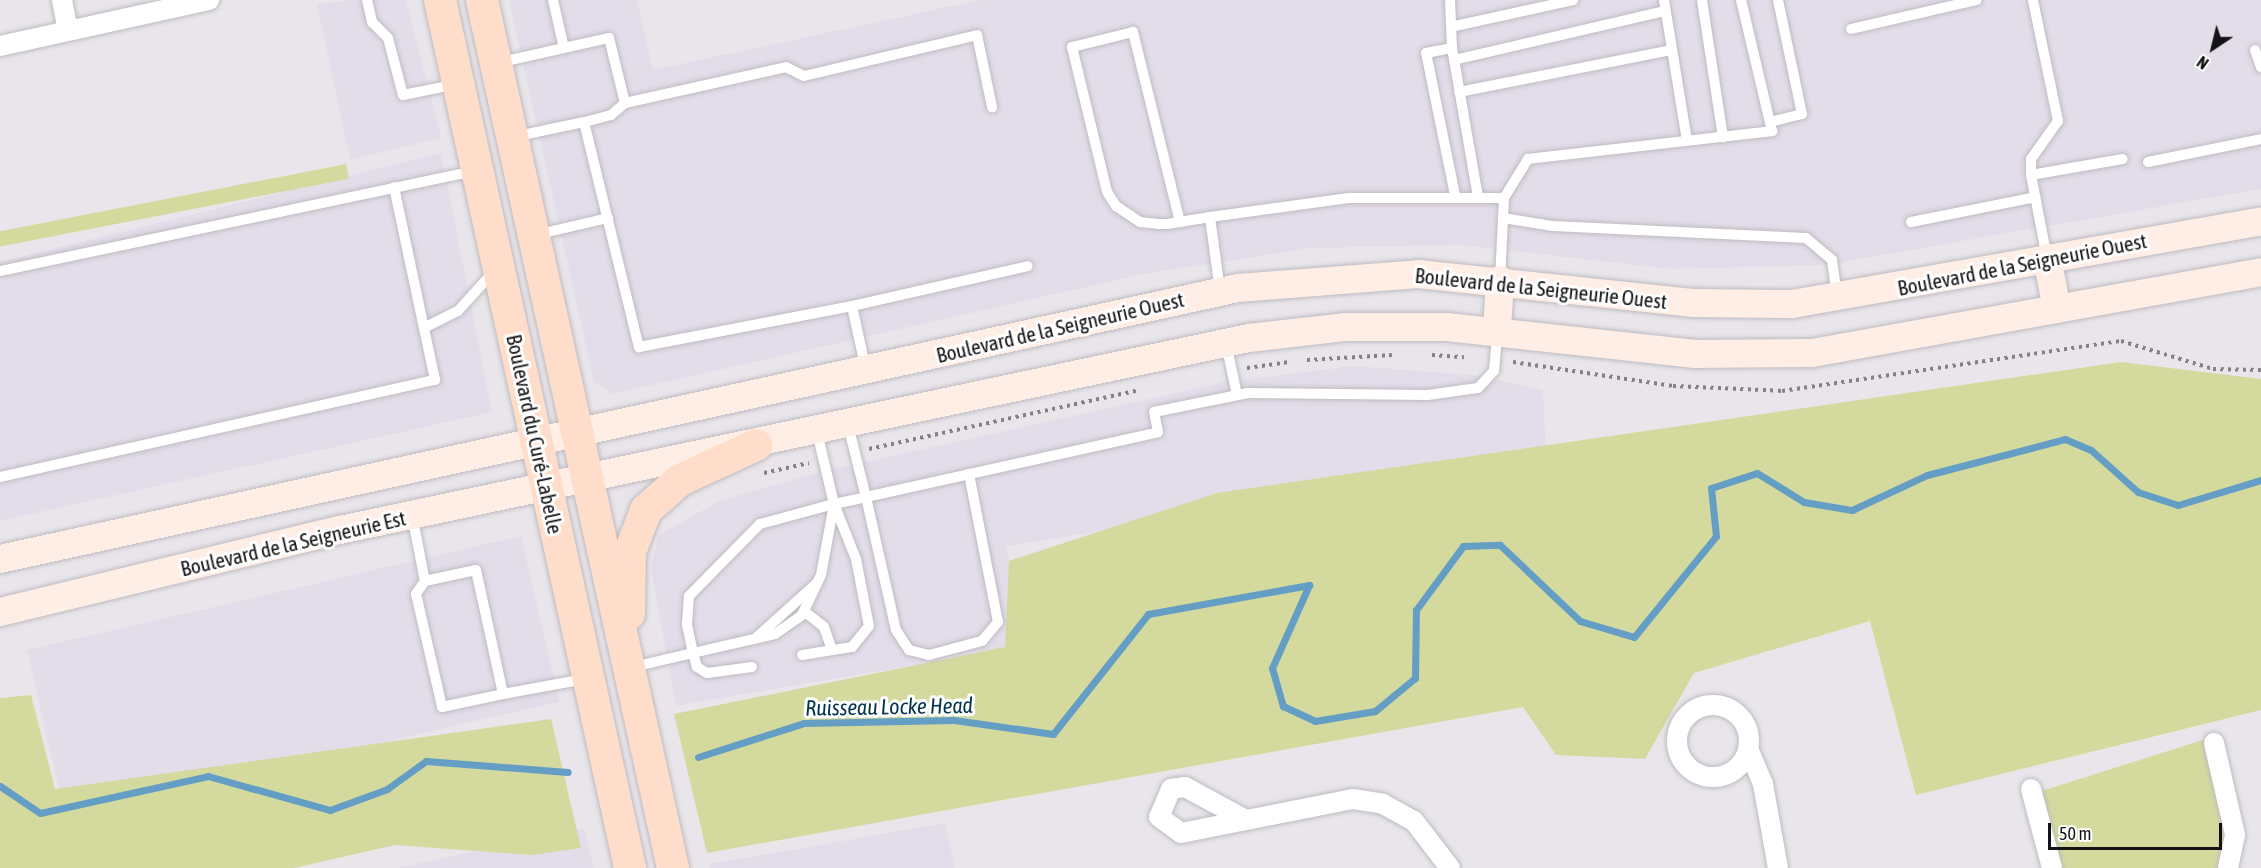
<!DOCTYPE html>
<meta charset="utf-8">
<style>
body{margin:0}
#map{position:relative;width:2261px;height:868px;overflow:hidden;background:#e9e6eb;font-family:"Asap Condensed",sans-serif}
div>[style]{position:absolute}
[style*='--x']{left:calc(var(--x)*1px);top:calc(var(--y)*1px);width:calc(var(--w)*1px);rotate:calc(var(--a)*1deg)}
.built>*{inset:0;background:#e3dce9;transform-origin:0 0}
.green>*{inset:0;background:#d4da9e;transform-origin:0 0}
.stream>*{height:7px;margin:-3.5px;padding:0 3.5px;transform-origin:3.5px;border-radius:3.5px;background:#659ec5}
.path>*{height:4px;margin-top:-2px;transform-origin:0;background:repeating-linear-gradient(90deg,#838184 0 3px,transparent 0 7.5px)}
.roads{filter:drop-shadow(0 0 2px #bebbc1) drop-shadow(0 0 2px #bebbc1)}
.service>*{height:10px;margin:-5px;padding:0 5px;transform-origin:5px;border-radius:5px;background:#fff}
.minor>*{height:20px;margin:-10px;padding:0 10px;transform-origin:10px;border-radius:10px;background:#fff}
.minor>.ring{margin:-10px;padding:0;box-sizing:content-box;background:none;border:20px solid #fff;border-radius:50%}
.secondary>*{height:28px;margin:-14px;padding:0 14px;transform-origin:14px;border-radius:14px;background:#ffeee5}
.primary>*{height:32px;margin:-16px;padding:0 16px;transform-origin:16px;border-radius:16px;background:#ffddcb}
span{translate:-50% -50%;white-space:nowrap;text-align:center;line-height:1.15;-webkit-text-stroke:6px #fff;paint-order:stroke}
.street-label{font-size:21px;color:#131214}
.water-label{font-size:22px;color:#03344f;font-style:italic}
.north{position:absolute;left:2183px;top:18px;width:60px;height:60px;-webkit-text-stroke:4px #fff;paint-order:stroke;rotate:215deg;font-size:16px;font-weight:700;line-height:24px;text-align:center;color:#131214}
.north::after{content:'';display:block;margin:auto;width:21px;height:27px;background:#131214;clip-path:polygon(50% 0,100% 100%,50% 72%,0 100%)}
.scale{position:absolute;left:2048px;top:823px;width:174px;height:27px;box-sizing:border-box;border:3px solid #131214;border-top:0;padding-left:8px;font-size:18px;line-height:21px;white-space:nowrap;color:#131214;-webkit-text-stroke:4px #fff;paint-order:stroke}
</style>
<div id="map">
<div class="built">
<div style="clip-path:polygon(349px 0,406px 0,441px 138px,350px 160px,317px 4px)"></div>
<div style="clip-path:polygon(509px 0,637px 0,653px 70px,980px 0,2261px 0,2261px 189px,1825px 265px,1671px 269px,1459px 245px,1312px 248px,1144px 274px,612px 394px,594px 382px)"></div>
<div style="clip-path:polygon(441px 153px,492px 412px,0 521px,0 262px)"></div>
<div style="clip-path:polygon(1354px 366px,1473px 375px,1543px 390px,1546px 460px,1006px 546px,1025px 646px,676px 706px,651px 567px,659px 535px,721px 500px,828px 470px,1230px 381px)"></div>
<div style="left:521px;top:536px;width:170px;height:507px;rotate:77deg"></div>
<div style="clip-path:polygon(945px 823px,955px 868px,710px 868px,710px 864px)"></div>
<div style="clip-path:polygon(584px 828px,594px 868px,397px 868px)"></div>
</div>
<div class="green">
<div style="left:346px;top:164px;width:15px;height:355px;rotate:79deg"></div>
<div style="clip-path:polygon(2121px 362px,2261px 379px,2261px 710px,1916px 795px,1870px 621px,1694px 673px,1645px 759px,1556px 755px,1523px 707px,707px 853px,674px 714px,1005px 647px,1009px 561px,1217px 493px)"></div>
<div style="clip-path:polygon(31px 695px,55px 789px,551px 719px,581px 848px,532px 855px,395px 845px,294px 868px,0 868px,0 698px)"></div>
<div style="clip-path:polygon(2206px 739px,2233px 825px,2226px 868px,2052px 868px,2032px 794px)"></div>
</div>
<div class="stream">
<div style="--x:698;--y:757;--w:111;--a:-17.8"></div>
<div style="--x:804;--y:723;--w:150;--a:-1.1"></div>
<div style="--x:954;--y:720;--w:100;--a:8"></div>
<div style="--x:1053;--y:734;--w:153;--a:-51.6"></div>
<div style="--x:1148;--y:614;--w:164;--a:-10.2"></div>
<div style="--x:1309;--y:585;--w:91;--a:114"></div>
<div style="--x:1272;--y:668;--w:40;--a:74"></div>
<div style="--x:1283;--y:706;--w:35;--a:25"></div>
<div style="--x:1315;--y:721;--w:61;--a:-9.5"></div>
<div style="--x:1375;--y:711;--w:52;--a:-39.5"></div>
<div style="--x:1415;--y:678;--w:68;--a:-89.2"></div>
<div style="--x:1416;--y:610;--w:79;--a:-53.7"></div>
<div style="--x:1463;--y:546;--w:37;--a:-2"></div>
<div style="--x:1500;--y:545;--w:110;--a:43.5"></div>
<div style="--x:1580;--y:621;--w:56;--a:16.5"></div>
<div style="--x:1634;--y:637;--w:130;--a:-50.9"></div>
<div style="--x:1716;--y:536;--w:48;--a:-95.9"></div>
<div style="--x:1711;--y:488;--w:48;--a:-18.1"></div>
<div style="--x:1757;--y:473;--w:55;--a:31.7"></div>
<div style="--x:1804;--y:502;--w:49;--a:9.5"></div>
<div style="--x:1852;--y:510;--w:83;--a:-25"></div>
<div style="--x:1927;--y:475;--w:143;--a:-14.6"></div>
<div style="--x:2065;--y:439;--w:28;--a:23"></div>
<div style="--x:2091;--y:450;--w:63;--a:41.8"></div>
<div style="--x:2138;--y:492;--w:42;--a:18"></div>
<div style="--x:2178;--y:505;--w:87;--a:-16.8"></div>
<div style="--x:0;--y:786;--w:48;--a:34"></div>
<div style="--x:40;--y:813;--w:172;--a:-12.4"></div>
<div style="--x:208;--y:776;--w:127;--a:15.6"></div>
<div style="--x:330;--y:810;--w:61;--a:-20.2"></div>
<div style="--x:387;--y:789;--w:48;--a:-35.7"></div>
<div style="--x:426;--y:761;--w:142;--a:4.4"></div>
</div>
<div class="path">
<div style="--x:1432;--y:355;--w:32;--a:4"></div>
<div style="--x:1307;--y:360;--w:85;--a:-3.4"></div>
<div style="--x:1513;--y:362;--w:162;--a:8.5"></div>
<div style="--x:1673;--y:386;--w:109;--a:2.6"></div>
<div style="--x:1782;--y:391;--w:343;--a:-8.4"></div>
<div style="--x:2121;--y:341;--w:96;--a:16.9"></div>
<div style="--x:2213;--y:369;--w:48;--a:1.2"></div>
<div style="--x:1247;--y:368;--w:43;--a:-7.9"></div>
<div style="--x:869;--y:449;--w:277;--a:-12.3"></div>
<div style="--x:764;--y:473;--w:46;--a:-12.5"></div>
</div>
<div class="roads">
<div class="service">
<div style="--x:367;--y:0;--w:23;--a:77"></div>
<div style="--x:372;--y:22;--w:23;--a:45"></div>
<div style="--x:388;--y:38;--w:59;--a:75.3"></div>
<div style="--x:403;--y:95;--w:55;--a:-11.5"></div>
<div style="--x:553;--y:0;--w:49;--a:77.1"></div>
<div style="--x:1450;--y:0;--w:48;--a:87.6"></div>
<div style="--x:1664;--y:0;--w:142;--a:80.7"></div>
<div style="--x:1702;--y:0;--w:139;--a:81.3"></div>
<div style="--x:1455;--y:26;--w:121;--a:-12.4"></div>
<div style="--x:1851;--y:29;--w:129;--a:-13"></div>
<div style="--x:2255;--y:50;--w:18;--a:71"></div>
<div style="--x:1454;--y:60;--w:217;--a:-13.1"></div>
<div style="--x:497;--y:63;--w:115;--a:-12.6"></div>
<div style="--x:609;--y:38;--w:67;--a:76.2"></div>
<div style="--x:625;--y:103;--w:18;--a:139"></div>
<div style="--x:611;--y:115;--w:28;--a:165"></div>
<div style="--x:1459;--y:92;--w:216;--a:-11.2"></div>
<div style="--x:625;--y:103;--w:165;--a:-12.6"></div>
<div style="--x:786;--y:67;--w:20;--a:27"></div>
<div style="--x:804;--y:76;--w:178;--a:-13.3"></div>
<div style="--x:977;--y:35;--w:74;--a:78.2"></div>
<div style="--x:1770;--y:122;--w:33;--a:-14"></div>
<div style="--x:1802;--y:114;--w:116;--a:-101.9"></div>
<div style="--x:513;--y:137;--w:73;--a:-11.9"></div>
<div style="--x:584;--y:122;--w:232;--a:76.3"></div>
<div style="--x:639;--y:347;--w:217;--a:-10.9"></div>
<div style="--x:852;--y:306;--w:66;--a:77.7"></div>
<div style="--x:2148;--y:162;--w:115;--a:-11.5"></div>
<div style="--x:2031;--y:175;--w:16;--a:-90"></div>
<div style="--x:2031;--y:159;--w:47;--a:-54.6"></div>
<div style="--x:2058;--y:121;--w:124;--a:-101.7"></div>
<div style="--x:1455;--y:195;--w:145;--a:-101.5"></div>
<div style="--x:1426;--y:53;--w:26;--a:-11"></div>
<div style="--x:1452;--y:48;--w:151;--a:80.1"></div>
<div style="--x:1504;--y:198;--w:46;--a:-58.4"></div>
<div style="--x:1528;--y:159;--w:246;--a:-6.5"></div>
<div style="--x:1772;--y:131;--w:135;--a:-103.3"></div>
<div style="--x:1503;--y:218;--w:51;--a:9.1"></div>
<div style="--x:1553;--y:226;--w:253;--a:2.7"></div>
<div style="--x:1806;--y:238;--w:34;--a:40"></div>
<div style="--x:1832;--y:260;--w:35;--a:82"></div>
<div style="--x:1180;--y:222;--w:196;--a:-103.9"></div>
<div style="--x:1133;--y:32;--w:63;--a:166.2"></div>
<div style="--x:1072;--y:47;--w:149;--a:76.4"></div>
<div style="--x:1107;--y:192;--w:17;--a:57"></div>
<div style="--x:1116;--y:206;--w:29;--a:34"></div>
<div style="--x:1140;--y:222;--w:18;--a:6"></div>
<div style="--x:1158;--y:224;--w:9;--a:0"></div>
<div style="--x:1167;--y:224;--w:44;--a:-9.2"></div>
<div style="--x:1911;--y:222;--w:127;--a:-11.3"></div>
<div style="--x:535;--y:235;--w:75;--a:-13.1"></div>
<div style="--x:2047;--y:258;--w:85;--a:-100.9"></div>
<div style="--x:2031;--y:175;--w:93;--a:-9.9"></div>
<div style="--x:0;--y:271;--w:485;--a:-11.9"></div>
<div style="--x:1220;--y:291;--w:75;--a:-97.7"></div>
<div style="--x:1210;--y:217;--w:140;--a:-7.8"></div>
<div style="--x:1349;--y:198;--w:155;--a:0"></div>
<div style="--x:1504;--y:198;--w:82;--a:92.8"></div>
<div style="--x:852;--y:306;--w:180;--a:-12.8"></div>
<div style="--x:424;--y:328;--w:38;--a:-27"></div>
<div style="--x:458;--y:311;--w:55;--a:-47.9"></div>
<div style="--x:1226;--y:343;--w:53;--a:78.1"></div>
<div style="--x:848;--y:425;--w:74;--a:76"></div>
<div style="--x:866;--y:497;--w:299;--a:-12.5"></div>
<div style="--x:1158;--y:432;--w:20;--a:-101"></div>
<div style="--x:1154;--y:412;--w:96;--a:-11.4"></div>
<div style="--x:1248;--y:393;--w:180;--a:0.6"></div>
<div style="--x:1428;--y:395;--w:50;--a:-8"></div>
<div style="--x:1478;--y:388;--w:23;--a:-47"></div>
<div style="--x:1494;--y:371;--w:37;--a:-85"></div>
<div style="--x:0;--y:477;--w:446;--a:-12.6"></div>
<div style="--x:435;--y:380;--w:197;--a:-102"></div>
<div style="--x:834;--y:504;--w:33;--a:-12"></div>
<div style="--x:866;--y:497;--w:136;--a:77.3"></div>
<div style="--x:896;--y:630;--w:24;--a:57"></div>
<div style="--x:909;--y:650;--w:21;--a:14"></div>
<div style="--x:929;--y:655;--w:55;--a:-14.8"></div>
<div style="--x:982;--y:641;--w:25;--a:-50"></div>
<div style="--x:998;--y:622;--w:151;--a:-101.1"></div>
<div style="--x:412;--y:515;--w:67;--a:78.9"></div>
<div style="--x:425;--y:581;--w:52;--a:-12.2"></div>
<div style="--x:476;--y:570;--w:127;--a:77.7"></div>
<div style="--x:503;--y:694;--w:83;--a:-10.4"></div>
<div style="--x:425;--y:581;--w:16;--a:125"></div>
<div style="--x:416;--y:594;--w:116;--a:77"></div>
<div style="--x:442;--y:707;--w:62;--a:-12"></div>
<div style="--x:805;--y:612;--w:24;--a:38"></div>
<div style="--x:824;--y:627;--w:24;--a:71"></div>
<div style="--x:757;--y:637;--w:81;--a:-42"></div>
<div style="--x:802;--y:655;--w:51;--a:-9.1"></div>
<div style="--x:852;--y:647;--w:27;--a:-51"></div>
<div style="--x:869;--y:626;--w:68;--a:-101"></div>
<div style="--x:856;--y:559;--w:59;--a:-111.8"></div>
<div style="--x:633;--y:667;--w:62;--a:-13.1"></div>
<div style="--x:693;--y:653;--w:30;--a:-102"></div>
<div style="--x:687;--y:624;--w:28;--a:-86"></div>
<div style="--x:689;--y:596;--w:101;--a:-45.4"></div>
<div style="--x:760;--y:524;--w:77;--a:-15.1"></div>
<div style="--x:834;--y:504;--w:74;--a:-103.3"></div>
<div style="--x:752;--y:667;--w:45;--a:172.4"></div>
<div style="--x:707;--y:673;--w:12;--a:-149"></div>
<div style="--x:697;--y:667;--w:15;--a:-106"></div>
<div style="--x:693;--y:653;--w:84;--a:-13"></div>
<div style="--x:775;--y:634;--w:33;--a:-35"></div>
<div style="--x:802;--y:615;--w:44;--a:-64.6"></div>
<div style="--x:821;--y:575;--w:72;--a:-79.6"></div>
</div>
<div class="minor">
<div style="--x:62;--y:0;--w:31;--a:79"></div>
<div style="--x:0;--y:46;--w:214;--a:-12.4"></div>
<div class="ring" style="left:1677px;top:705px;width:52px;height:52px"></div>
<div style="--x:2214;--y:743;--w:94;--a:77.1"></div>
<div style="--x:2235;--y:835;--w:34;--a:102"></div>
<div style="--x:1749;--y:751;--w:36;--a:67"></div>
<div style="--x:1763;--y:784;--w:85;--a:79.9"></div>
<div style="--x:2031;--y:789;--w:82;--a:75.1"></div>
<div style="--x:1244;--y:819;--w:67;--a:-151.5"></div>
<div style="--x:1185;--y:787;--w:14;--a:172"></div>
<div style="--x:1171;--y:789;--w:30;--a:113"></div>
<div style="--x:1159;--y:817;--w:27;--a:36"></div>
<div style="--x:1181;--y:833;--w:175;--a:-11.2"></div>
<div style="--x:1353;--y:799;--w:30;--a:9"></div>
<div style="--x:1383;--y:804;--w:35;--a:29"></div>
<div style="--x:1414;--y:821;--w:59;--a:52.5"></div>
</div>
<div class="secondary">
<div style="--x:2047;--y:258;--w:52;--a:78.9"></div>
<div style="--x:1497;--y:330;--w:50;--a:-86.6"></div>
<div style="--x:0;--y:559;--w:1267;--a:-12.35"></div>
<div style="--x:1238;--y:288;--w:181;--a:-4.4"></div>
<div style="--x:1418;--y:274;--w:278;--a:6"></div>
<div style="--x:1694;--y:303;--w:98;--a:0.6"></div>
<div style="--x:1792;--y:304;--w:476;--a:-10"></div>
<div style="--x:0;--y:612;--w:350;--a:-13.6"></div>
<div style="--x:340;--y:530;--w:929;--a:-11.93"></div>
<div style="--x:1249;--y:338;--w:98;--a:-6.5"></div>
<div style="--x:1346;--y:327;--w:101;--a:0"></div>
<div style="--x:1447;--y:327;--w:248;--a:6.2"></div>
<div style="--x:1694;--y:354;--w:118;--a:-0.5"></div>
<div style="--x:1812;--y:353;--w:456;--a:-10.2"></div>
</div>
<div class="primary">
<div style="--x:440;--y:0;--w:889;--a:77.65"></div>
<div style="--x:482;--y:0;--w:889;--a:77.59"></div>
<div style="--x:629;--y:614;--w:62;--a:-89.1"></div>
<div style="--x:630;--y:552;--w:45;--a:-69.1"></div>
<div style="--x:646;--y:510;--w:45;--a:-41.4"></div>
<div style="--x:680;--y:480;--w:84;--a:-24.7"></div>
</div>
</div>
<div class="street-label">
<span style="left:2022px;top:264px;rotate:-11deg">Boulevard de la Seigneurie Ouest</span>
<span style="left:1541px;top:288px;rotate:6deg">Boulevard de la Seigneurie Ouest</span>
<span style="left:1060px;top:327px;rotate:-13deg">Boulevard de la Seigneurie Ouest</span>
<span style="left:535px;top:434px;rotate:78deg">Boulevard du Curé-Labelle</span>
<span style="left:293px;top:543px;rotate:-13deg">Boulevard de la Seigneurie Est</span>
</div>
<div class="water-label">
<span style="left:889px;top:707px;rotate:-1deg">Ruisseau Locke Head</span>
</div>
<div class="north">N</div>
<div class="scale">50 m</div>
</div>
